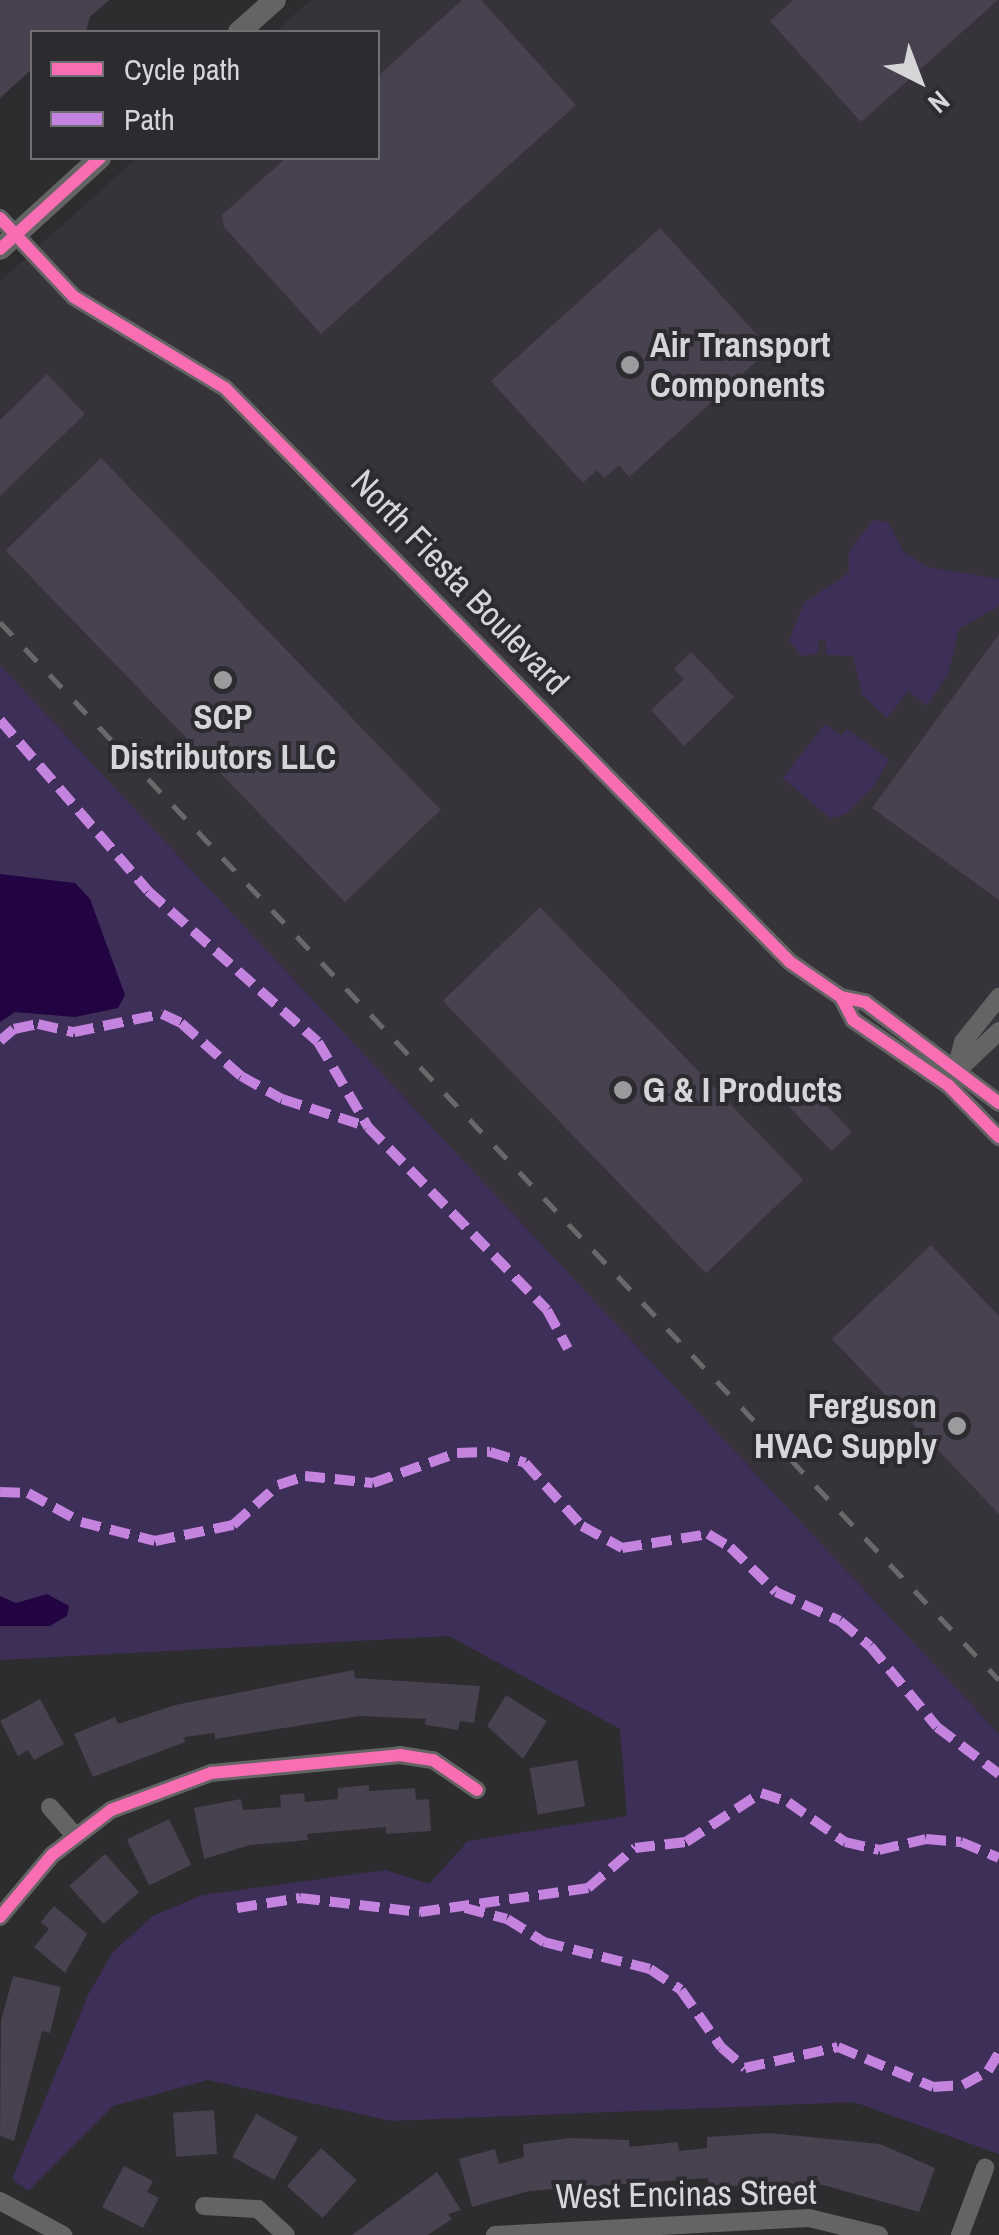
<!DOCTYPE html>
<style>
body{margin:0}
#map{position:relative;width:999px;height:2235px;overflow:hidden;background:#2d2c2e;font-family:"Archivo Narrow",sans-serif}
div>[style]{position:absolute}
[style*='--x']{left:calc(var(--x)*1px);top:calc(var(--y)*1px);width:calc(var(--w)*1px);rotate:calc(var(--a)*1deg)}
.built>*{inset:0;background:#36333b}
.green>*{inset:0;background:#3d2f57}
.water>*{inset:0;background:#210441}
.building>*{inset:0;background:#474150;transform-origin:0 0}
.minor>*{height:18px;margin:-9px;padding:0 9px;transform-origin:9px;border-radius:9px;background:#646464}
.major>*{height:22px;margin:-11px;padding:0 11px;transform-origin:11px;border-radius:11px;background:#646465}
.rail>*{height:5px;margin-top:-2.5px;transform-origin:0;background:repeating-linear-gradient(90deg,#69696a 0 18px,transparent 0 36px)}
.quiet>*{height:10px;margin-top:-5px;transform-origin:0;background:repeating-linear-gradient(90deg,#c483df 0 20px,transparent 0 30px)}
.cycleway>*{height:12px;margin:-6px;padding:0 6px;transform-origin:6px;border-radius:6px;background:#f96db3}
.dots>*{width:28px;height:28px;translate:-50% -50%;box-sizing:border-box;border:5px solid #2c2b2f;border-radius:50%}
span{translate:-50% -50%;white-space:nowrap;text-align:center;line-height:1.15;-webkit-text-stroke:8px #2c2b2f;paint-order:stroke}
.poi-label{font-size:35px;color:#d6d6d8;font-weight:700}
.left{translate:0 -50%;text-align:left}
.right{translate:-100% -50%;text-align:right}
.street-label{font-size:35px;color:#d6d6d8}
.legend{position:absolute;left:30px;top:30px;width:350px;height:130px;box-sizing:border-box;background:#2c2b2f;border:2px solid #706f73;margin:0;padding:12px 18px;list-style:none;font-size:30px;color:#d6d6d8}
.legend li{display:flex;align-items:center;gap:20px;height:50px}
.legend b{width:50px;border:2px solid #706f73}
.north{position:absolute;left:869px;top:30px;width:100px;height:100px;-webkit-text-stroke:8px #2c2b2f;paint-order:stroke;rotate:138deg;font-size:28px;font-weight:700;line-height:40px;text-align:center;color:#d6d6d8}
.north::after{content:'';display:block;margin:auto;width:35px;height:45px;background:#d6d6d8;clip-path:polygon(50% 0,100% 100%,50% 72%,0 100%)}
</style>
<div id="map">
<div class="built">
<div style="clip-path:polygon(311px 0,999px 0,999px 1734px,0 665px,0 281px,137px 158px,378px 158px,378px 32px,275px 32px)"></div>
</div>
<div class="green">
<div style="clip-path:polygon(873px 520px,888px 522px,903px 551px,927px 567px,999px 579px,999px 606px,959px 629px,948px 674px,927px 705px,908px 691px,887px 718px,862px 695px,853px 656px,826px 655px,826px 641px,819px 640px,818px 653px,801px 656px,789px 641px,804px 603px,849px 573px,849px 551px)"></div>
<div style="clip-path:polygon(0 665px,999px 1734px,999px 2154px,854px 2102px,391px 2121px,208px 2080px,113px 2106px,28px 2191px,12px 2179px,89px 1993px,113px 1952px,153px 1916px,202px 1895px,386px 1870px,429px 1884px,468px 1841px,627px 1816px,620px 1729px,449px 1636px,0 1660px)"></div>
<div style="clip-path:polygon(825px 724px,841px 736px,847px 729px,889px 760px,873px 787px,844px 815px,830px 818px,783px 778px)"></div>
</div>
<div class="water">
<div style="clip-path:polygon(0 874px,75px 883px,90px 899px,125px 995px,118px 1008px,75px 1017px,15px 1012px,0 1022px)"></div>
<div style="clip-path:polygon(47px 1594px,69px 1606px,67px 1616px,50px 1626px,0 1626px,0 1596px,16px 1603px)"></div>
</div>
<div class="building">
<div style="clip-path:polygon(0 0,109px 0,90px 17px,86px 32px,32px 32px,32px 69px,0 98px)"></div>
<div style="clip-path:polygon(462px 0,481px 0,576px 105px,321px 334px,224px 227px,222px 215px,286px 158px,378px 158px,378px 76px)"></div>
<div style="clip-path:polygon(793px 0,998px 0,861px 122px,770px 21px)"></div>
<div style="clip-path:polygon(660px 228px,770px 349px,629px 477px,619px 465px,604px 478px,597px 470px,583px 483px,491px 381px)"></div>
<div style="clip-path:polygon(47px 374px,85px 414px,0 496px,0 420px)"></div>
<div style="left:101px;top:458px;width:489px;height:133px;rotate:46deg"></div>
<div style="clip-path:polygon(999px 634px,999px 900px,872px 808px)"></div>
<div style="clip-path:polygon(691px 652px,734px 697px,684px 746px,651px 710px,684px 679px,674px 669px)"></div>
<div style="left:540px;top:907px;width:379px;height:135px;rotate:46deg"></div>
<div style="left:804px;top:1082px;width:69px;height:28px;rotate:46deg"></div>
<div style="clip-path:polygon(931px 1245px,999px 1316px,999px 1514px,832px 1339px)"></div>
<div style="clip-path:polygon(354px 1670px,355px 1678px,480px 1686px,474px 1723px,460px 1721px,458px 1730px,425px 1725px,426px 1719px,360px 1716px,215px 1739px,215px 1733px,184px 1737px,185px 1742px,93px 1777px,74px 1734px,115px 1717px,118px 1724px,175px 1705px)"></div>
<div style="clip-path:polygon(506px 1695px,547px 1721px,523px 1759px,487px 1726px)"></div>
<div style="clip-path:polygon(40px 1699px,64px 1744px,34px 1760px,28px 1750px,18px 1756px,0 1721px)"></div>
<div style="left:577px;top:1760px;width:47px;height:48px;rotate:80deg"></div>
<div style="clip-path:polygon(369px 1785px,369px 1791px,415px 1788px,416px 1800px,429px 1799px,431px 1831px,386px 1834px,386px 1827px,307px 1834px,308px 1840px,250px 1845px,204px 1859px,194px 1808px,241px 1799px,243px 1810px,281px 1807px,280px 1795px,304px 1793px,305px 1802px,338px 1799px,338px 1788px)"></div>
<div style="left:169px;top:1819px;width:51px;height:47px;rotate:64deg"></div>
<div style="left:105px;top:1854px;width:51px;height:48px;rotate:48deg"></div>
<div style="clip-path:polygon(54px 1906px,87px 1934px,65px 1973px,34px 1947px,49px 1929px,41px 1922px)"></div>
<div style="clip-path:polygon(13px 1976px,61px 1987px,50px 2033px,42px 2031px,14px 2141px,0 2136px,1px 2021px)"></div>
<div style="left:214px;top:2110px;width:44px;height:41px;rotate:86deg"></div>
<div style="left:256px;top:2114px;width:48px;height:49px;rotate:29deg"></div>
<div style="clip-path:polygon(769px 2133px,880px 2144px,935px 2168px,919px 2212px,823px 2185px,709px 2186px,708px 2178px,529px 2191px,472px 2207px,459px 2159px,495px 2149px,499px 2164px,524px 2157px,523px 2144px,570px 2138px,629px 2140px,629px 2147px,678px 2142px,679px 2151px,707px 2148px,707px 2137px)"></div>
<div style="left:321px;top:2148px;width:48px;height:51px;rotate:42deg"></div>
<div style="clip-path:polygon(124px 2166px,153px 2181px,147px 2192px,159px 2198px,143px 2228px,102px 2207px)"></div>
<div style="clip-path:polygon(437px 2172px,461px 2210px,448px 2214px,452px 2219px,428px 2235px,352px 2235px)"></div>
</div>
<div class="minor">
<div style="--x:0;--y:218;--w:108;--a:46.9"></div>
<div style="--x:74;--y:297;--w:176;--a:31.1"></div>
<div style="--x:225;--y:388;--w:805;--a:45.45"></div>
<div style="--x:790;--y:962;--w:62;--a:34.5"></div>
<div style="--x:841;--y:997;--w:25;--a:12"></div>
<div style="--x:865;--y:1002;--w:168;--a:37"></div>
<div style="--x:841;--y:997;--w:26;--a:62"></div>
<div style="--x:853;--y:1020;--w:115;--a:34.4"></div>
<div style="--x:948;--y:1085;--w:73;--a:45.6"></div>
<div style="--x:958;--y:1070;--w:57;--a:-43.6"></div>
<div style="--x:954;--y:1076;--w:35;--a:-75"></div>
<div style="--x:963;--y:1042;--w:58;--a:-51.3"></div>
<div style="--x:50;--y:1807;--w:38;--a:49"></div>
<div style="--x:0;--y:1917;--w:81;--a:-50"></div>
<div style="--x:52;--y:1855;--w:74;--a:-37.3"></div>
<div style="--x:111;--y:1810;--w:107;--a:-20.3"></div>
<div style="--x:211;--y:1773;--w:190;--a:-5.4"></div>
<div style="--x:400;--y:1755;--w:33;--a:9"></div>
<div style="--x:433;--y:1760;--w:53;--a:34.3"></div>
<div style="--x:0;--y:2201;--w:72;--a:28.4"></div>
<div style="--x:204;--y:2206;--w:54;--a:3.2"></div>
<div style="--x:258;--y:2209;--w:38;--a:43"></div>
<div style="--x:495;--y:2235;--w:314;--a:-3.1"></div>
<div style="--x:809;--y:2218;--w:72;--a:13.7"></div>
<div style="--x:960;--y:2235;--w:72;--a:-69.5"></div>
</div>
<div class="major">
<div style="--x:239;--y:32;--w:48;--a:-41.6"></div>
<div style="--x:0;--y:249;--w:135;--a:-42.3"></div>
</div>
<div class="rail">
<div style="--x:0;--y:622;--w:1455;--a:46.64"></div>
</div>
<div class="quiet">
<div style="--x:0;--y:720;--w:226;--a:49.1"></div>
<div style="--x:148;--y:891;--w:227;--a:41.6"></div>
<div style="--x:318;--y:1042;--w:99;--a:59.5"></div>
<div style="--x:0;--y:1041;--w:18;--a:-41"></div>
<div style="--x:14;--y:1029;--w:25;--a:-12"></div>
<div style="--x:38;--y:1024;--w:37;--a:13"></div>
<div style="--x:74;--y:1032;--w:90;--a:-11.6"></div>
<div style="--x:162;--y:1014;--w:21;--a:25"></div>
<div style="--x:181;--y:1023;--w:80;--a:41.5"></div>
<div style="--x:241;--y:1076;--w:47;--a:29.3"></div>
<div style="--x:282;--y:1099;--w:90;--a:18"></div>
<div style="--x:368;--y:1127;--w:256;--a:45.6"></div>
<div style="--x:547;--y:1310;--w:44;--a:61.7"></div>
<div style="--x:0;--y:1492;--w:28;--a:2"></div>
<div style="--x:28;--y:1493;--w:60;--a:28.7"></div>
<div style="--x:81;--y:1522;--w:76;--a:14.4"></div>
<div style="--x:155;--y:1541;--w:80;--a:-11.6"></div>
<div style="--x:233;--y:1525;--w:60;--a:-41.6"></div>
<div style="--x:278;--y:1485;--w:28;--a:-18"></div>
<div style="--x:305;--y:1476;--w:68;--a:5.9"></div>
<div style="--x:373;--y:1483;--w:89;--a:-19.7"></div>
<div style="--x:457;--y:1453;--w:33;--a:-2"></div>
<div style="--x:490;--y:1452;--w:37;--a:17"></div>
<div style="--x:525;--y:1463;--w:85;--a:47.9"></div>
<div style="--x:582;--y:1526;--w:46;--a:28.8"></div>
<div style="--x:622;--y:1548;--w:87;--a:-9.2"></div>
<div style="--x:708;--y:1534;--w:26;--a:31"></div>
<div style="--x:730;--y:1547;--w:64;--a:44.4"></div>
<div style="--x:776;--y:1592;--w:70;--a:24.4"></div>
<div style="--x:840;--y:1621;--w:39;--a:40"></div>
<div style="--x:870;--y:1646;--w:105;--a:50.4"></div>
<div style="--x:937;--y:1727;--w:78;--a:37.2"></div>
<div style="--x:237;--y:1908;--w:64;--a:-9"></div>
<div style="--x:300;--y:1898;--w:121;--a:6.7"></div>
<div style="--x:420;--y:1912;--w:170;--a:-8.1"></div>
<div style="--x:588;--y:1888;--w:62;--a:-40.4"></div>
<div style="--x:635;--y:1848;--w:51;--a:-6.7"></div>
<div style="--x:686;--y:1842;--w:90;--a:-33.2"></div>
<div style="--x:761;--y:1793;--w:28;--a:18"></div>
<div style="--x:788;--y:1802;--w:70;--a:35.1"></div>
<div style="--x:845;--y:1842;--w:35;--a:13"></div>
<div style="--x:879;--y:1850;--w:48;--a:-13.2"></div>
<div style="--x:926;--y:1839;--w:35;--a:5"></div>
<div style="--x:961;--y:1842;--w:41;--a:22.8"></div>
<div style="--x:465;--y:1908;--w:43;--a:14.7"></div>
<div style="--x:507;--y:1919;--w:44;--a:31.9"></div>
<div style="--x:544;--y:1942;--w:109;--a:14.3"></div>
<div style="--x:650;--y:1969;--w:37;--a:34"></div>
<div style="--x:681;--y:1990;--w:70;--a:54.9"></div>
<div style="--x:721;--y:2047;--w:32;--a:41"></div>
<div style="--x:745;--y:2068;--w:95;--a:-12.7"></div>
<div style="--x:838;--y:2047;--w:103;--a:22.8"></div>
<div style="--x:933;--y:2087;--w:30;--a:-4"></div>
<div style="--x:963;--y:2085;--w:29;--a:-29"></div>
<div style="--x:988;--y:2071;--w:21;--a:-59"></div>
</div>
<div class="cycleway">
<div style="--x:0;--y:218;--w:108;--a:46.9"></div>
<div style="--x:74;--y:297;--w:176;--a:31.1"></div>
<div style="--x:225;--y:388;--w:805;--a:45.45"></div>
<div style="--x:790;--y:962;--w:62;--a:34.5"></div>
<div style="--x:841;--y:997;--w:25;--a:12"></div>
<div style="--x:865;--y:1002;--w:168;--a:37"></div>
<div style="--x:0;--y:249;--w:135;--a:-42.3"></div>
<div style="--x:841;--y:997;--w:26;--a:62"></div>
<div style="--x:853;--y:1020;--w:115;--a:34.4"></div>
<div style="--x:948;--y:1085;--w:73;--a:45.6"></div>
<div style="--x:0;--y:1917;--w:81;--a:-50"></div>
<div style="--x:52;--y:1855;--w:74;--a:-37.3"></div>
<div style="--x:111;--y:1810;--w:107;--a:-20.3"></div>
<div style="--x:211;--y:1773;--w:190;--a:-5.4"></div>
<div style="--x:400;--y:1755;--w:33;--a:9"></div>
<div style="--x:433;--y:1760;--w:53;--a:34.3"></div>
</div>
<div class="dots">
<div style="left:630px;top:365px;background:#9b9a9c"></div>
<div style="left:223px;top:680px;background:#9b9a9c"></div>
<div style="left:623px;top:1090px;background:#9b9a9c"></div>
<div style="left:957px;top:1426px;background:#9b9a9c"></div>
</div>
<div class="poi-label">
<span class="left" style="left:650px;top:365px">Air Transport<br>Components</span>
<span style="left:223px;top:737px">SCP<br>Distributors LLC</span>
<span class="left" style="left:643px;top:1090px">G &amp; I Products</span>
<span class="right" style="left:937px;top:1426px">Ferguson<br>HVAC Supply</span>
</div>
<div class="street-label">
<span style="left:460px;top:582px;rotate:46deg">North Fiesta Boulevard</span>
<span style="left:686px;top:2194px;rotate:-1deg">West Encinas Street</span>
</div>
<ul class="legend">
<li><b style="height:12px;background:#f96db3"></b>Cycle path</li>
<li><b style="height:12px;background:#c483df"></b>Path</li>
</ul>
<div class="north">N</div>
</div>
